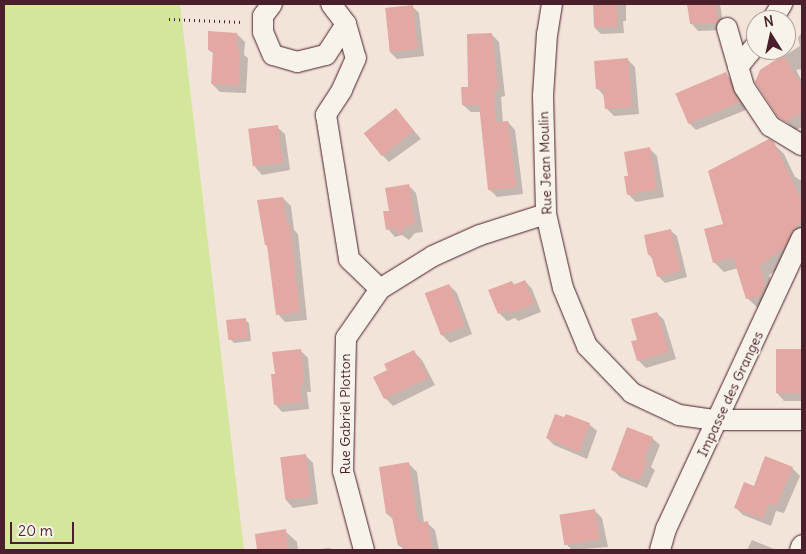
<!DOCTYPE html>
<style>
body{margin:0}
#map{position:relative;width:806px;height:554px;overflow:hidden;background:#f3e4da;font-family:Delius,sans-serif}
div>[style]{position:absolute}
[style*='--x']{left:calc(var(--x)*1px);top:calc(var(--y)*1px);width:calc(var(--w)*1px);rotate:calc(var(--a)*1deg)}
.green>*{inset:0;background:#d3e69b}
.shadow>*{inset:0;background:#0003}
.building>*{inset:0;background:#e3a8a3;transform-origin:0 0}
.path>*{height:3px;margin-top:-1.5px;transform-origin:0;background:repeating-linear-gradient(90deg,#4a1f2b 0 1px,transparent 0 5px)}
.roads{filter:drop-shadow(0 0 1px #4a1f2b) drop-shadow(0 0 1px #4a1f2b)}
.street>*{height:20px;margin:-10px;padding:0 10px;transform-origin:10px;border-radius:10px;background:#f7f3e8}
span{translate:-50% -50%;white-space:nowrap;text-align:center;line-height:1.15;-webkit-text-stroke:4px #f7f3e8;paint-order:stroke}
.street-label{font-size:14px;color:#4a1f2b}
.frame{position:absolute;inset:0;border:5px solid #4a1f2b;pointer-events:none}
.north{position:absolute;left:746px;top:10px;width:50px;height:50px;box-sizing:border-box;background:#f7f3e8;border:1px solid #b29e9c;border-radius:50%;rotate:350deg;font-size:14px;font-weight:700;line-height:20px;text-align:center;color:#4a1f2b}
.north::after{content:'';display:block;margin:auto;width:18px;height:22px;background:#4a1f2b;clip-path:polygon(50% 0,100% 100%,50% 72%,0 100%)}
.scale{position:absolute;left:10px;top:522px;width:64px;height:22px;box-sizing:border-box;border:2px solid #4a1f2b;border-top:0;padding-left:6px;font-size:15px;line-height:18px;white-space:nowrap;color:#4a1f2b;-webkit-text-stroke:4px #f7f3e8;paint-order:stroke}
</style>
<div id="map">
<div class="green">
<div style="clip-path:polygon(4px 4px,180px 4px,244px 550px,4px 550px)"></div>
</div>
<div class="shadow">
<div style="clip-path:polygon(593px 4px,626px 4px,626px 21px,623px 21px,624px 33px,601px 34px,594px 27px)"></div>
<div style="clip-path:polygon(688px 4px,720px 4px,724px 30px,698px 31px,691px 23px)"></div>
<div style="clip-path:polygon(412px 6px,419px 13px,424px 56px,397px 59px,390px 52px,386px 8px)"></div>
<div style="clip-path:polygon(802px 32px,802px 69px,796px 70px,802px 81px,802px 127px,796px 130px,779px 116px,761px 71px,800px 46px,798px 38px)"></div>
<div style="clip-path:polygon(237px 34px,245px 42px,244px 55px,248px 58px,246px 93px,220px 92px,212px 84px,214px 54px,209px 50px)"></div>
<div style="clip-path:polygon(491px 34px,499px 42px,505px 96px,501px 97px,503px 123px,508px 122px,515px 130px,523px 194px,497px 197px,489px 189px,481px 112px,471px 112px,463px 105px)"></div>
<div style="clip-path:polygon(627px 59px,635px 67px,639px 114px,614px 116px,606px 108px,605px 97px,598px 89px)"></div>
<div style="clip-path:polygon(726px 74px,733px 81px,746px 110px,696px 130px,688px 122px)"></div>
<div style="clip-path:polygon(396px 110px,421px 139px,389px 162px,381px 154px)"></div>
<div style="clip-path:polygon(277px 127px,285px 134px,290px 170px,262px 175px,255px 167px)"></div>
<div style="clip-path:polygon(773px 143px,784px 154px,795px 177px,802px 181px,802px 242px,795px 257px,769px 275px,775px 295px,770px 306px,758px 308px,747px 298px,738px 268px,724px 272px,714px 262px,725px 225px)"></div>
<div style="clip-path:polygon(649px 148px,657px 156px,664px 197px,636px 202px,628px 194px,629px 177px)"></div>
<div style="clip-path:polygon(408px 185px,416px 193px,423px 232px,415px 233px,409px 240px,402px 235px,395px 237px,388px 229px,390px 212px)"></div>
<div style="clip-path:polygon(283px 198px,291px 206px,294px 230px,298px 234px,307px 320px,285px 322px,278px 314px,268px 247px,266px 245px)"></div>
<div style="clip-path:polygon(670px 230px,677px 236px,687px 277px,665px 283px,658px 276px,654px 260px,649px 255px)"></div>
<div style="clip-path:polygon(525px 281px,532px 289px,541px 312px,518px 321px,515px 318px,507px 321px,499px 313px,512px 282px,515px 285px)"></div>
<div style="clip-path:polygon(449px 285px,457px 293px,472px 334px,450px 343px,442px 335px,426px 294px)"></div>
<div style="clip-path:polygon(657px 313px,664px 320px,676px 359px,646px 368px,639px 361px,633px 342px,639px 341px)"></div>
<div style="clip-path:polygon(245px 320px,249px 323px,251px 341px,234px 343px,230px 339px)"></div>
<div style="clip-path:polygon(300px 350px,308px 358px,311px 392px,307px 392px,309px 409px,282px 412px,275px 404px,276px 375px)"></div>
<div style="clip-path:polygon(777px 350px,802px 350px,802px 401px,784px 401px,777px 393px)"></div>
<div style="clip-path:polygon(414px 352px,422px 360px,435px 385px,393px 406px,385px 398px,389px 371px)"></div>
<div style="clip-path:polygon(565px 419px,589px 424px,597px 431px,587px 459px,554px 445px,547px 438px)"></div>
<div style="clip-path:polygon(652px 438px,660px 445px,651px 467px,655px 470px,647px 488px,620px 477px,612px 469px)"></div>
<div style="clip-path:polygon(305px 455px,313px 463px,318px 504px,293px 508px,286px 500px)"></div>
<div style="clip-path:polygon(409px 464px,417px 472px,424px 523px,427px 523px,435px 530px,439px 550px,404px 550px,399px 545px,394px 520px,387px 514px)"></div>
<div style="clip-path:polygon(792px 468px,800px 476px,784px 513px,776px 511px,771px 526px,743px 515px,735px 507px,755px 487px)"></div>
<div style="clip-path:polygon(594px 510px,602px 518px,608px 547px,572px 550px,567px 545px)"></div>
<div style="clip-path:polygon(285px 531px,297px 542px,298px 550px,258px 550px,256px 535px)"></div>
<div style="clip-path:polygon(752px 540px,774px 549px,776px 550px,747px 550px)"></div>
<div style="clip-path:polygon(330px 548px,332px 550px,310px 550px)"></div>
</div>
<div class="building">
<div style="left:594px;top:4px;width:23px;height:23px"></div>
<div style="clip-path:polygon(687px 4px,716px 4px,718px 20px,717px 23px,690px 24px)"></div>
<div style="left:413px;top:5px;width:44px;height:28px;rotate:84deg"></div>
<div style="clip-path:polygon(208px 31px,237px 33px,237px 49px,240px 49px,239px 86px,211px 84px,213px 51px,208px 50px)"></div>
<div style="clip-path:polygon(492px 33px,498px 89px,494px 89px,496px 122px,508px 121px,516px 187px,488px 190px,479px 105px,462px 105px,461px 87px,468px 87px,467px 34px)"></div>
<div style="clip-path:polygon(783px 55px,802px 86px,802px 112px,786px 122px,778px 117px,755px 82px,760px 70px)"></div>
<div style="clip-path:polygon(628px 58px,632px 107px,605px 109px,603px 89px,596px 89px,594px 61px)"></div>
<div style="left:726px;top:72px;width:33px;height:55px;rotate:67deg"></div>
<div style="left:396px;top:108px;width:29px;height:41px;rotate:52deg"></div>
<div style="left:278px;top:125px;width:38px;height:30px;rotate:83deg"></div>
<div style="clip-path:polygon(769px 139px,774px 142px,802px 202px,802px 219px,791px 233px,785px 247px,760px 265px,765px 284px,760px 296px,746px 299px,733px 257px,713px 263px,704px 229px,723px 224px,708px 171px)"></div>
<div style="clip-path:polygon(650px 147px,657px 189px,627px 195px,624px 176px,628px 176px,624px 152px)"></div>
<div style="clip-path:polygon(409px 184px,415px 224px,407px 226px,400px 234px,393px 228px,386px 230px,383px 211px,389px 211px,385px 188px)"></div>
<div style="clip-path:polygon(283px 197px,287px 225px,290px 225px,300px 312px,276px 315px,267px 245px,265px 245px,257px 200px)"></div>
<div style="clip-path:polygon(671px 229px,681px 271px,657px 277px,651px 255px,648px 255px,644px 235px)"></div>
<div style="clip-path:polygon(525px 280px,534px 304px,509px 314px,508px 310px,498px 314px,488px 290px,512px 281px,513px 285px)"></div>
<div style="left:449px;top:284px;width:45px;height:26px;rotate:69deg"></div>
<div style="clip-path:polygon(657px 312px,669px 352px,637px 361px,631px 341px,637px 340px,631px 319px)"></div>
<div style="left:246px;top:318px;width:20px;height:20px;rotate:84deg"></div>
<div style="clip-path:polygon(301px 349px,304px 385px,300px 385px,302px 402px,274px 405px,271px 374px,275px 374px,272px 352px)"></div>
<div style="left:776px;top:349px;width:26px;height:44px"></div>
<div style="clip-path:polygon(414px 350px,428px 378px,384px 399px,373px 377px,387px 370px,384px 364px)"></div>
<div style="clip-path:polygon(555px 414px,564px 417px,566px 414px,590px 423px,579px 452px,546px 438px)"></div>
<div style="clip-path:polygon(627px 427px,653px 437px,644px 460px,648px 461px,639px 481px,611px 470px)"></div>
<div style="left:306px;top:454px;width:43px;height:26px;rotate:83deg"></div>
<div style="clip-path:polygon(765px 456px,793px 467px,776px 506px,768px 504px,763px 519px,734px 508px,744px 482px,754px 486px)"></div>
<div style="clip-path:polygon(409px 462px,418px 523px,428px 521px,432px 550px,406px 550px,402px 545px,398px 546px,391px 513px,386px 514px,379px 467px)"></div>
<div style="left:595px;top:509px;width:31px;height:36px;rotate:81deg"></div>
<div style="clip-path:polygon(286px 529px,288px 550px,257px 550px,255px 534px)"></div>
</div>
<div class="path">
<div style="--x:169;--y:19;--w:74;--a:2.3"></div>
</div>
<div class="roads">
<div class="street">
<div style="--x:272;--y:4;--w:15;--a:127"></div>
<div style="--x:263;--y:16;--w:16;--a:90"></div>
<div style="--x:263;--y:32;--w:25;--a:67"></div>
<div style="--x:273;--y:55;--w:25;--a:16"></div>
<div style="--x:297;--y:62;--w:30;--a:-14"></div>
<div style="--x:326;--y:55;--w:37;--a:-57"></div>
<div style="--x:331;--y:4;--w:25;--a:53"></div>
<div style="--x:346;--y:24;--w:35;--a:74"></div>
<div style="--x:356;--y:58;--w:35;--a:114"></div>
<div style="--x:342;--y:90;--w:30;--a:123"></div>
<div style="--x:326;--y:115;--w:146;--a:80.9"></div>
<div style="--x:349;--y:259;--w:43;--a:44.1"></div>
<div style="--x:552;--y:4;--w:30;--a:99"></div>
<div style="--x:547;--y:34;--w:62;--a:93.7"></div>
<div style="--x:543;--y:96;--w:118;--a:88.5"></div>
<div style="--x:546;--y:214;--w:76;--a:77.1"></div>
<div style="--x:563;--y:288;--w:63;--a:67.5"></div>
<div style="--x:587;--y:346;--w:65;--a:46.2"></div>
<div style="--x:632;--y:393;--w:52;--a:25.1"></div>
<div style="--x:679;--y:415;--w:35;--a:8"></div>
<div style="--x:714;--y:420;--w:88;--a:0"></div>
<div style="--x:772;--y:20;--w:19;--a:-58"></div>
<div style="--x:727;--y:28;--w:61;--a:73.9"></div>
<div style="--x:744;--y:87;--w:47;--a:56.3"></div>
<div style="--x:770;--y:126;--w:37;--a:31"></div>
<div style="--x:738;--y:67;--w:28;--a:-51"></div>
<div style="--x:364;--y:550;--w:82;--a:-104.9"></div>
<div style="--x:343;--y:471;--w:133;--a:-88.7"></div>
<div style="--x:346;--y:338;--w:60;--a:-55.2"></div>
<div style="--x:380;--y:289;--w:62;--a:-31.9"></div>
<div style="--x:433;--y:256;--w:51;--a:-24.1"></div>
<div style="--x:480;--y:235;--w:69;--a:-17.7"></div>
<div style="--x:660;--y:550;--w:22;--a:-74"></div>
<div style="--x:666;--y:529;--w:321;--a:-65"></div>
<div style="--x:800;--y:550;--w:5;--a:-68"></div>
</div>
</div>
<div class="street-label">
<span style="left:545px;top:163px;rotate:-92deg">Rue Jean Moulin</span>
<span style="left:730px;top:394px;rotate:-65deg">Impasse des Granges</span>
<span style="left:345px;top:414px;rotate:-90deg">Rue Gabriel Plotton</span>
</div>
<div class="frame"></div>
<div class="north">N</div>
<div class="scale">20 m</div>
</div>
